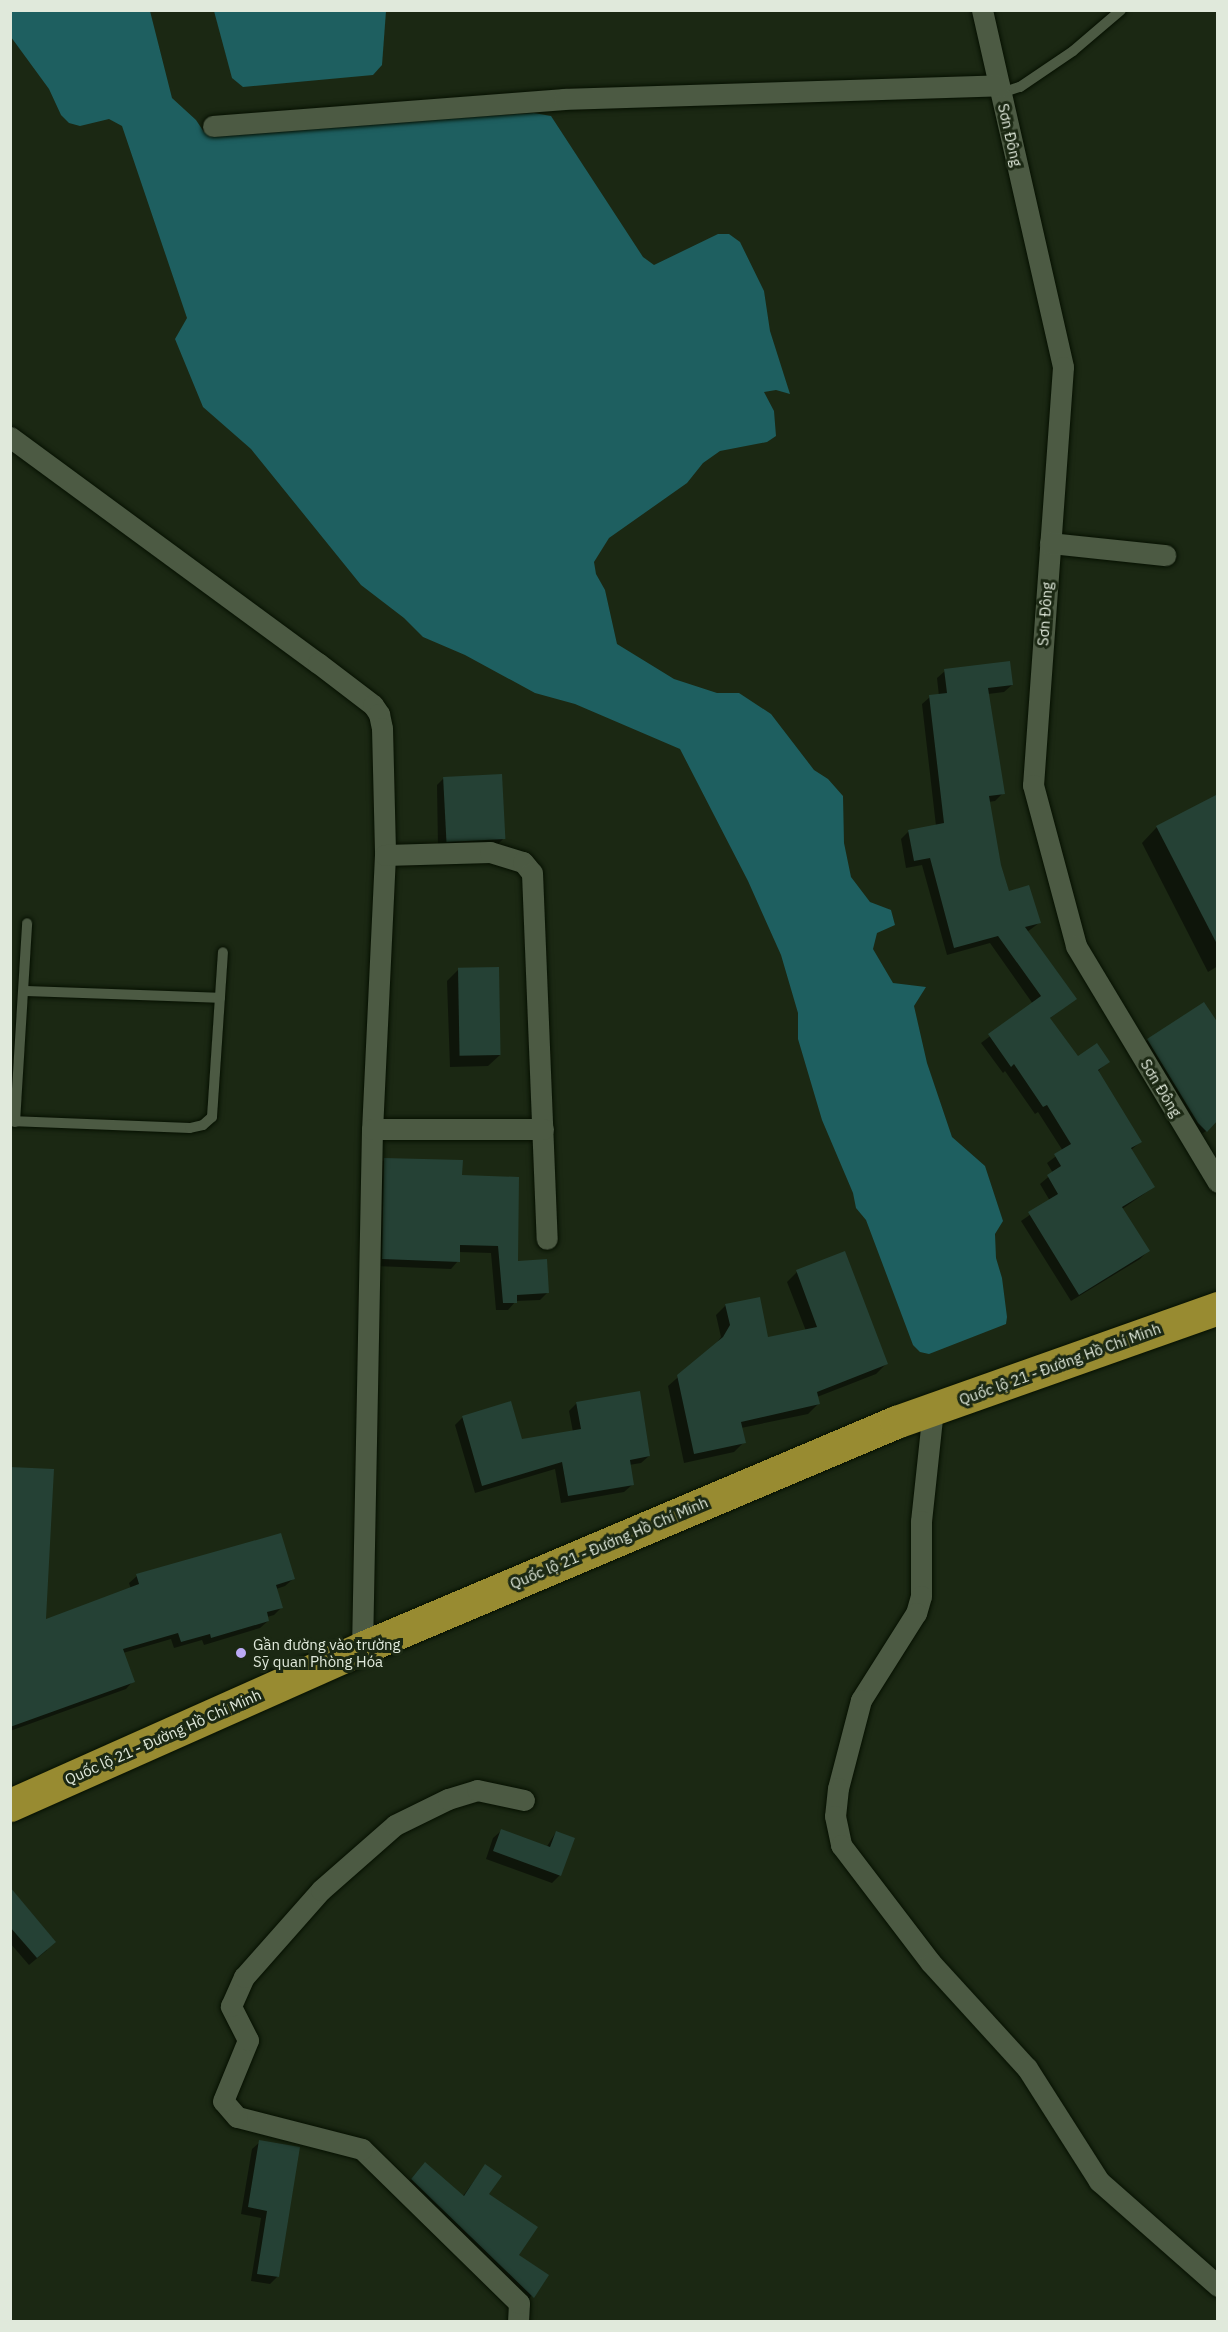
<!DOCTYPE html>
<meta charset="utf-8">
<style>
body{margin:0}
#map{position:relative;width:1228px;height:2332px;overflow:hidden;background:#1b2813;font-family:"IBM Plex Sans",sans-serif}
div>[style]{position:absolute}
[style*='--x']{left:calc(var(--x)*1px);top:calc(var(--y)*1px);width:calc(var(--w)*1px);rotate:calc(var(--a)*1deg)}
.water>*{inset:0;background:#1e5f60}
.shadow>*{inset:0;background:#0007;transform-origin:0 0}
.building>*{inset:0;background:#254135;transform-origin:0 0}
.roads{filter:drop-shadow(0 0 2px #061001) drop-shadow(0 0 2px #061001)}
.lane>*{height:10px;margin:-5px;padding:0 5px;transform-origin:5px;border-radius:5px;background:#4c5a43}
.street>*{height:21px;margin:-10.5px;padding:0 10.5px;transform-origin:10.5px;border-radius:10.5px;background:#4c5a43}
.highway>*{height:33px;margin:-16.5px;padding:0 16.5px;transform-origin:16.5px;border-radius:16.5px;background:#988b31}
.dots>*{width:16px;height:16px;translate:-50% -50%;box-sizing:border-box;border:3px solid #1b2813;border-radius:50%}
span{translate:-50% -50%;white-space:nowrap;text-align:center;line-height:1.15;-webkit-text-stroke:6px #1b2813;paint-order:stroke}
.street-label{font-size:15px;color:#e0e9db}
.poi-label{font-size:15px;color:#e0e9db}
.left{translate:0 -50%;text-align:left}
.frame{position:absolute;inset:0;border:12px solid #e0e9db;pointer-events:none}
</style>
<div id="map">
<div class="water">
<div style="clip-path:polygon(10px 11px,150px 11px,172px 98px,196px 120px,204px 132px,534px 113px,551px 116px,643px 257px,654px 265px,718px 234px,729px 234px,740px 242px,764px 291px,770px 331px,790px 394px,776px 390px,764px 392px,774px 411px,776px 436px,767px 442px,720px 451px,703px 463px,687px 483px,609px 538px,594px 562px,596px 574px,605px 590px,617px 644px,674px 679px,717px 693px,739px 693px,771px 714px,814px 770px,828px 779px,843px 796px,844px 843px,851px 877px,870px 902px,891px 910px,895px 925px,877px 933px,873px 949px,893px 983px,926px 987px,914px 1006px,927px 1063px,952px 1137px,985px 1166px,1003px 1221px,995px 1234px,996px 1258px,1002px 1278px,1007px 1317px,1006px 1324px,929px 1354px,920px 1352px,913px 1345px,866px 1220px,856px 1208px,853px 1193px,822px 1120px,798px 1039px,798px 1013px,781px 955px,748px 881px,680px 749px,575px 704px,535px 693px,465px 655px,423px 637px,404px 618px,361px 585px,251px 449px,203px 407px,175px 339px,187px 318px,122px 126px,109px 119px,80px 126px,69px 123px,61px 115px,49px 89px,11px 37px)"></div>
<div style="clip-path:polygon(214px 11px,386px 11px,382px 65px,373px 75px,243px 87px,232px 78px)"></div>
</div>
<div class="shadow">
<div style="clip-path:polygon(945px 671px,1012px 685px,1004px 692px,988px 694px,1003px 793px,995px 801px,988px 802px,1000px 865px,1008px 892px,1039px 923px,1027px 932px,1075px 999px,1049px 1019px,1077px 1058px,1108px 1062px,1097px 1072px,1140px 1142px,1131px 1150px,1154px 1187px,1122px 1209px,1148px 1251px,1140px 1259px,1071px 1301px,1021px 1221px,1050px 1201px,1040px 1184px,1053px 1173px,1047px 1163px,1063px 1151px,1038px 1112px,1035px 1114px,1005px 1071px,1003px 1073px,981px 1043px,1033px 1004px,990px 943px,947px 955px,922px 865px,906px 868px,901px 839px,909px 831px,936px 826px,922px 704px,930px 697px,939px 696px,937px 678px)"></div>
<div style="clip-path:polygon(444px 778px,504px 838px,496px 846px,438px 847px,437px 785px)"></div>
<div style="clip-path:polygon(1218px 796px,1218px 966px,1208px 972px,1142px 843px,1157px 827px)"></div>
<div style="clip-path:polygon(459px 969px,500px 1055px,488px 1066px,450px 1067px,447px 981px)"></div>
<div style="left:1148px;top:1040px;width:108px;height:16px;rotate:57deg"></div>
<div style="clip-path:polygon(385px 1159px,461px 1177px,516px 1263px,548px 1292px,540px 1300px,516px 1301px,508px 1310px,496px 1310px,491px 1253px,459px 1252px,458px 1261px,451px 1269px,375px 1266px,377px 1167px)"></div>
<div style="clip-path:polygon(844px 1253px,886px 1364px,876px 1374px,817px 1397px,818px 1404px,808px 1414px,741px 1428px,744px 1442px,734px 1452px,684px 1463px,668px 1386px,716px 1344px,721px 1337px,716px 1315px,726px 1305px,767px 1338px,806px 1331px,787px 1282px,797px 1272px)"></div>
<div style="clip-path:polygon(577px 1403px,649px 1456px,641px 1463px,629px 1465px,632px 1485px,624px 1492px,561px 1503px,555px 1469px,475px 1493px,455px 1425px,463px 1417px,521px 1441px,573px 1432px,569px 1411px)"></div>
<div style="clip-path:polygon(137px 1576px,293px 1579px,285px 1586px,276px 1589px,282px 1607px,274px 1615px,267px 1617px,268px 1621px,260px 1628px,204px 1645px,202px 1640px,174px 1648px,171px 1639px,123px 1653px,133px 1681px,126px 1689px,10px 1731px,10px 1634px,131px 1589px,129px 1583px)"></div>
<div style="clip-path:polygon(501px 1831px,546px 1848px,556px 1832px,560px 1875px,552px 1883px,486px 1859px,493px 1838px)"></div>
<div style="clip-path:polygon(10px 1889px,47px 1950px,29px 1965px,10px 1943px)"></div>
<div style="clip-path:polygon(260px 2142px,278px 2276px,270px 2284px,251px 2281px,261px 2218px,241px 2214px,252px 2149px)"></div>
<div style="clip-path:polygon(485px 2166px,487px 2194px,517px 2256px,547px 2276px,525px 2304px,404px 2187px,417px 2172px,463px 2196px)"></div>
</div>
<div class="building">
<div style="clip-path:polygon(1010px 661px,1013px 685px,988px 688px,1005px 794px,989px 796px,1001px 865px,1009px 891px,1029px 885px,1041px 923px,1025px 927px,1077px 999px,1050px 1018px,1078px 1056px,1097px 1043px,1110px 1062px,1098px 1070px,1142px 1142px,1131px 1148px,1155px 1187px,1122px 1207px,1150px 1251px,1079px 1295px,1028px 1212px,1058px 1194px,1047px 1175px,1061px 1166px,1054px 1154px,1071px 1144px,1047px 1105px,1043px 1107px,1014px 1064px,1011px 1067px,988px 1034px,1041px 996px,998px 936px,954px 948px,930px 858px,914px 861px,908px 830px,944px 823px,929px 695px,947px 693px,944px 669px)"></div>
<div style="left:502px;top:774px;width:65px;height:59px;rotate:87deg"></div>
<div style="clip-path:polygon(1218px 794px,1218px 946px,1156px 826px)"></div>
<div style="left:499px;top:967px;width:88px;height:41px;rotate:89deg"></div>
<div style="clip-path:polygon(1204px 1002px,1218px 1023px,1218px 1120px,1207px 1132px,1198px 1123px,1147px 1039px)"></div>
<div style="clip-path:polygon(384px 1158px,463px 1160px,462px 1175px,519px 1177px,518px 1261px,547px 1259px,549px 1293px,517px 1295px,517px 1303px,503px 1303px,498px 1246px,460px 1245px,460px 1262px,382px 1259px)"></div>
<div style="clip-path:polygon(845px 1251px,888px 1364px,817px 1392px,820px 1404px,741px 1422px,746px 1443px,694px 1454px,677px 1375px,723px 1337px,730px 1325px,725px 1304px,760px 1297px,768px 1337px,817px 1327px,796px 1270px)"></div>
<div style="clip-path:polygon(640px 1391px,650px 1456px,630px 1460px,634px 1485px,568px 1496px,562px 1462px,482px 1486px,462px 1416px,511px 1401px,522px 1439px,581px 1429px,576px 1402px)"></div>
<div style="clip-path:polygon(10px 1467px,54px 1469px,46px 1619px,139px 1584px,136px 1574px,281px 1533px,295px 1579px,276px 1585px,283px 1608px,267px 1612px,269px 1621px,211px 1638px,210px 1634px,181px 1642px,178px 1633px,123px 1649px,135px 1682px,10px 1727px)"></div>
<div style="clip-path:polygon(501px 1829px,550px 1847px,556px 1831px,575px 1838px,561px 1876px,493px 1851px)"></div>
<div style="clip-path:polygon(10px 1887px,56px 1942px,37px 1958px,10px 1927px)"></div>
<div style="clip-path:polygon(259px 2140px,300px 2147px,279px 2277px,257px 2274px,267px 2211px,248px 2207px)"></div>
<div style="clip-path:polygon(425px 2162px,464px 2196px,485px 2164px,502px 2176px,489px 2194px,538px 2227px,519px 2255px,549px 2275px,534px 2298px,411px 2179px)"></div>
</div>
<div class="roads">
<div class="lane">
<div style="--x:1001;--y:93;--w:20;--a:-18"></div>
<div style="--x:1020;--y:87;--w:64;--a:-34.2"></div>
<div style="--x:1073;--y:51;--w:63;--a:-40.5"></div>
<div style="--x:24;--y:991;--w:196;--a:2"></div>
<div style="--x:10;--y:1121;--w:180;--a:2.2"></div>
<div style="--x:190;--y:1128;--w:13;--a:-13"></div>
<div style="--x:203;--y:1125;--w:12;--a:-42"></div>
<div style="--x:212;--y:1117;--w:165;--a:-86.2"></div>
<div style="--x:15;--y:1122;--w:199;--a:-86.5"></div>
</div>
<div class="street">
<div style="--x:982;--y:10;--w:366;--a:77.2"></div>
<div style="--x:1063;--y:367;--w:419;--a:94.1"></div>
<div style="--x:1033;--y:785;--w:167;--a:75"></div>
<div style="--x:1076;--y:946;--w:275;--a:59"></div>
<div style="--x:213;--y:126;--w:352;--a:-4.4"></div>
<div style="--x:564;--y:99;--w:435;--a:-1.8"></div>
<div style="--x:10;--y:437;--w:382;--a:36.3"></div>
<div style="--x:318;--y:663;--w:69;--a:37.4"></div>
<div style="--x:373;--y:705;--w:11;--a:56"></div>
<div style="--x:379;--y:714;--w:14;--a:78"></div>
<div style="--x:382;--y:728;--w:127;--a:88.6"></div>
<div style="--x:385;--y:855;--w:274;--a:92.7"></div>
<div style="--x:372;--y:1129;--w:519;--a:91.1"></div>
<div style="--x:1050;--y:543;--w:116;--a:6"></div>
<div style="--x:385;--y:855;--w:105;--a:-1.6"></div>
<div style="--x:490;--y:852;--w:34;--a:17"></div>
<div style="--x:523;--y:862;--w:14;--a:51"></div>
<div style="--x:532;--y:873;--w:366;--a:87.7"></div>
<div style="--x:372;--y:1129;--w:171;--a:0"></div>
<div style="--x:933;--y:1409;--w:113;--a:96.1"></div>
<div style="--x:921;--y:1521;--w:75;--a:90"></div>
<div style="--x:921;--y:1596;--w:18;--a:106"></div>
<div style="--x:916;--y:1613;--w:103;--a:122.3"></div>
<div style="--x:861;--y:1700;--w:91;--a:104.6"></div>
<div style="--x:838;--y:1788;--w:28;--a:96"></div>
<div style="--x:835;--y:1816;--w:30;--a:78"></div>
<div style="--x:841;--y:1845;--w:148;--a:52.7"></div>
<div style="--x:931;--y:1963;--w:142;--a:47.6"></div>
<div style="--x:1027;--y:2068;--w:134;--a:57.5"></div>
<div style="--x:1099;--y:2181;--w:159;--a:41.4"></div>
<div style="--x:518;--y:2322;--w:19;--a:-87"></div>
<div style="--x:519;--y:2303;--w:220;--a:-135.6"></div>
<div style="--x:362;--y:2149;--w:129;--a:-165.6"></div>
<div style="--x:237;--y:2117;--w:21;--a:-131"></div>
<div style="--x:223;--y:2101;--w:66;--a:-67.7"></div>
<div style="--x:248;--y:2040;--w:38;--a:-117"></div>
<div style="--x:231;--y:2006;--w:32;--a:-66"></div>
<div style="--x:244;--y:1977;--w:116;--a:-48.5"></div>
<div style="--x:321;--y:1890;--w:98;--a:-41.3"></div>
<div style="--x:395;--y:1825;--w:59;--a:-26.1"></div>
<div style="--x:448;--y:1799;--w:30;--a:-17"></div>
<div style="--x:477;--y:1790;--w:48;--a:12"></div>
</div>
<div class="highway">
<div style="--x:10;--y:1805;--w:385;--a:-24"></div>
<div style="--x:362;--y:1648;--w:580;--a:-22.94"></div>
<div style="--x:896;--y:1422;--w:342;--a:-19.5"></div>
</div>
</div>
<div class="dots">
<div style="left:241px;top:1653px;background:#bbaaf6"></div>
</div>
<div class="street-label">
<span style="left:1010px;top:135px;rotate:77deg">Sơn Đông</span>
<span style="left:1045px;top:614px;rotate:-86deg">Sơn Đông</span>
<span style="left:1161px;top:1088px;rotate:59deg">Sơn Đông</span>
<span style="left:1060px;top:1364px;rotate:-20deg">Quốc lộ 21 - Đường Hồ Chí Minh</span>
<span style="left:609px;top:1543px;rotate:-23deg">Quốc lộ 21 - Đường Hồ Chí Minh</span>
<span style="left:163px;top:1737px;rotate:-24deg">Quốc lộ 21 - Đường Hồ Chí Minh</span>
</div>
<div class="poi-label">
<span class="left" style="left:253px;top:1653px">Gần đường vào trường<br>Sỹ quan Phòng Hóa</span>
</div>
<div class="frame"></div>
</div>
